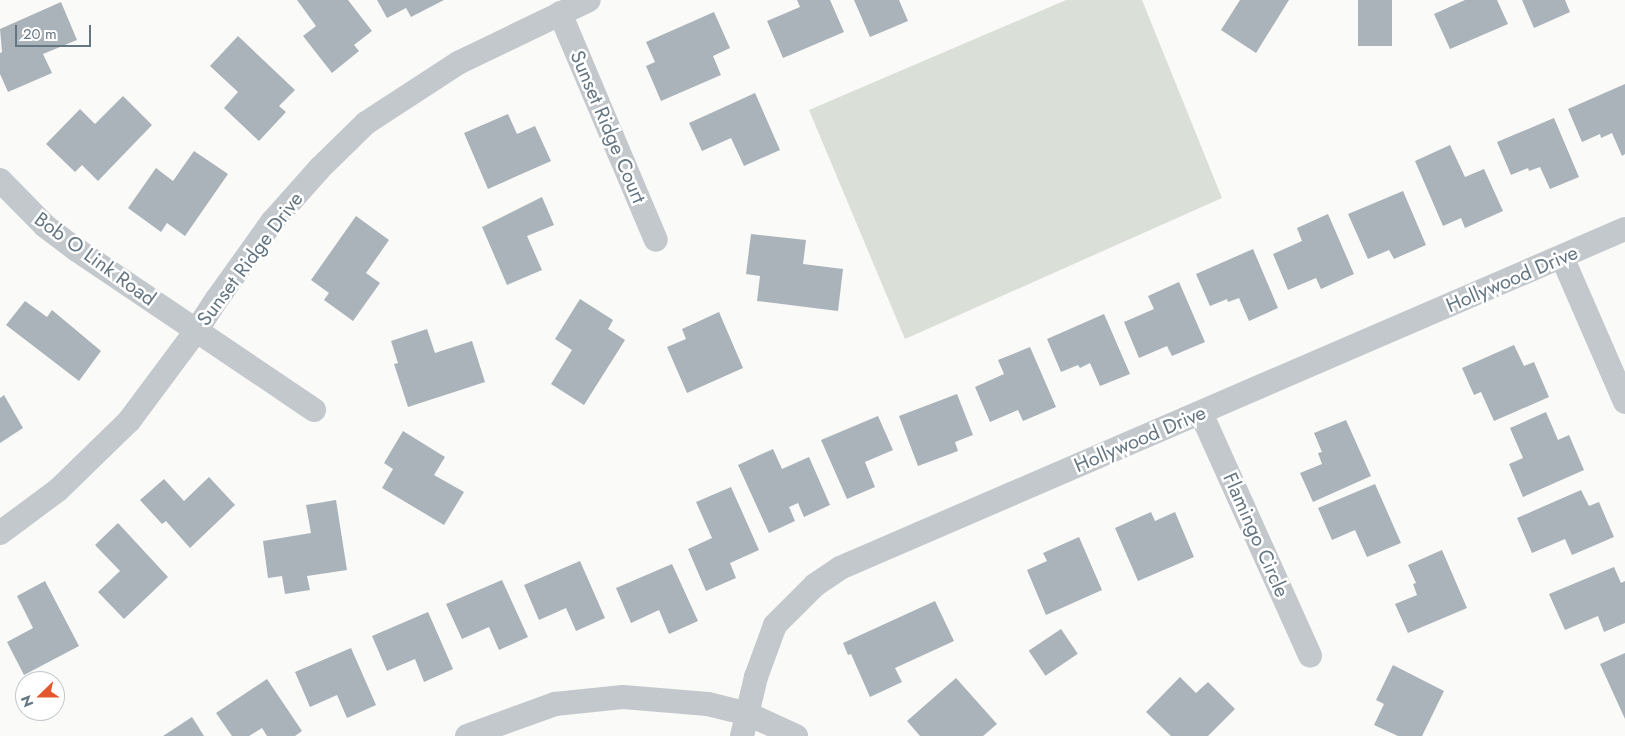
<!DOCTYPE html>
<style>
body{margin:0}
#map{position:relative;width:1625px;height:736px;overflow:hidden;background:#fafaf8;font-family:Jost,sans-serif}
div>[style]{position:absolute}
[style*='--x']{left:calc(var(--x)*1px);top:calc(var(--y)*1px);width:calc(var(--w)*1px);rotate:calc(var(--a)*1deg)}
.green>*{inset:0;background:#dadfd7}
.building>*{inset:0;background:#aab3b9;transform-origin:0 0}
.street>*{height:24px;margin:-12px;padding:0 12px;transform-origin:12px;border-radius:12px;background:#c3c8cc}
span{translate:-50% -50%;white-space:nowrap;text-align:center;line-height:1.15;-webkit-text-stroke:5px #fff;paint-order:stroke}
.street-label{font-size:20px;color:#657683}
.north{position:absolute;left:15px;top:671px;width:50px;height:50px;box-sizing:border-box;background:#fff;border:1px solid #c1c8cd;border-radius:50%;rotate:248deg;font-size:14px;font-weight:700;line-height:20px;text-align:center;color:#657683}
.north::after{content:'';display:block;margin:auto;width:18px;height:22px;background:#e4572e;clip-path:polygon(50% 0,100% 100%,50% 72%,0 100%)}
.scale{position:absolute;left:15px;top:25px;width:76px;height:22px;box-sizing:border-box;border:2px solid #657683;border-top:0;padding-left:6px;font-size:15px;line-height:18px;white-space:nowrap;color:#657683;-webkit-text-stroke:4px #fff;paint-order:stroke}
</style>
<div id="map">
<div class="green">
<div style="clip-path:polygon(1066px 0,1142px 0,1222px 198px,905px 339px,809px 110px)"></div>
</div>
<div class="building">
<div style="clip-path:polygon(297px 0,348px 0,372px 31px,354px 45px,359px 51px,332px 73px,303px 36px,316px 26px)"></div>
<div style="clip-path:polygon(377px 0,444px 0,411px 17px,406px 8px,387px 18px)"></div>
<div style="clip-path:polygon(797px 0,830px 0,844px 32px,783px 58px,767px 21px,800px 7px)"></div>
<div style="clip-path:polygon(854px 0,899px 0,908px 21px,870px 37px)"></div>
<div style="clip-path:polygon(1240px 0,1289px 0,1256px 53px,1221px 30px)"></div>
<div style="left:1358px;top:0;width:34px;height:46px"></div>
<div style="clip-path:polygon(1465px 0,1497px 0,1508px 24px,1450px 49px,1434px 14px)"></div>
<div style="clip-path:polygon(1522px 0,1565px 0,1570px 12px,1534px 28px)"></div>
<div style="clip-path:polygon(61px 2px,77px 40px,43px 54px,52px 73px,8px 92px,0 74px,0 53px,2px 52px,0 29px)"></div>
<div style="clip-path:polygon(714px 12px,730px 48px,713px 56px,721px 75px,661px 101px,646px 66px,655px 62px,646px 42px)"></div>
<div style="clip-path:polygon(238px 36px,295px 90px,279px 106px,286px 112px,259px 141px,224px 108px,238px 92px,210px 66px)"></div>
<div style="clip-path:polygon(1625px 84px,1625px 154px,1622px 156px,1612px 133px,1601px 138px,1600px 134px,1582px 142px,1568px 109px)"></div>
<div style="clip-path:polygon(755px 93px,780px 150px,744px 166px,731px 138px,702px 151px,689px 123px)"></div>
<div style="clip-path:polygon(123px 96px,152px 125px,98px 181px,82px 165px,75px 172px,46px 144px,80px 109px,95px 124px)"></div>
<div style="clip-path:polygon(508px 114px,517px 134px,535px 126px,551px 161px,488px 189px,464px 133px)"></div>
<div style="clip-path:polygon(1554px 118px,1579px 177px,1550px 189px,1540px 167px,1529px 171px,1528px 168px,1511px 175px,1497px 142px)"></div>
<div style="clip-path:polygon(1450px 145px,1465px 177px,1484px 169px,1503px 211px,1465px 228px,1461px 218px,1443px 226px,1415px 161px)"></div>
<div style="clip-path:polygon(194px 151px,228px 174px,185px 236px,167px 223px,161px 232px,128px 208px,156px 168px,173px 181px)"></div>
<div style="clip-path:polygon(1403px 191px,1426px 245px,1394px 259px,1389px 250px,1368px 259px,1348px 214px)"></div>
<div style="clip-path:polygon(542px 197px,554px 225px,527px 236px,542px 270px,507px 285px,482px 227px)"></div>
<div style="clip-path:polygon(1328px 214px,1354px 274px,1321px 289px,1316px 278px,1288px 290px,1273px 254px,1302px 241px,1297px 228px)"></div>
<div style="clip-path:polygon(356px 216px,389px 240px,366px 273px,380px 283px,353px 321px,324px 300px,329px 293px,311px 280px)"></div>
<div style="clip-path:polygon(751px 234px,806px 240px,803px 264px,843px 269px,838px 311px,757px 301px,760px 276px,746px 274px)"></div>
<div style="clip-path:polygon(1253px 249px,1278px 308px,1249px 321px,1239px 298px,1228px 302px,1227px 299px,1210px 306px,1196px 274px)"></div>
<div style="clip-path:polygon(1179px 282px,1205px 342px,1172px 356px,1167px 346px,1139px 358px,1124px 322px,1154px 309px,1148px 296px)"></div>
<div style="clip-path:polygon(580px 299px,613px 320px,608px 329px,625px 340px,584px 405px,551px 384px,572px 350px,555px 339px)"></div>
<div style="clip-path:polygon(25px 301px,47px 317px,52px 310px,101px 351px,79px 381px,6px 325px)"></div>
<div style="clip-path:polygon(719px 312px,743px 368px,687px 393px,667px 347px,686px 339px,682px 329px)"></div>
<div style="clip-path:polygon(1104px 314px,1130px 374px,1100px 386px,1090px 363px,1080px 368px,1078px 365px,1061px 372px,1047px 339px)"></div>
<div style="clip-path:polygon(427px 329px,435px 353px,472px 341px,485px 382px,408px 407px,394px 364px,398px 363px,391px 341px)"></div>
<div style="clip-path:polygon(1514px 345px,1524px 366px,1534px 362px,1549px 397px,1494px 421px,1481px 392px,1474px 395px,1462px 368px)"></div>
<div style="clip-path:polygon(1030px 347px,1056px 407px,1023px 421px,1018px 410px,990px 422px,975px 387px,1004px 374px,998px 360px)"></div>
<div style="clip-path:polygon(957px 394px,973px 435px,955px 442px,958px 451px,918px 466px,899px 416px)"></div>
<div style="clip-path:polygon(4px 395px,23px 428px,0 443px,0 398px)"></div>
<div style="clip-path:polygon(1546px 412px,1558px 440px,1569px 435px,1584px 470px,1523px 497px,1509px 464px,1523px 458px,1510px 428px)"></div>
<div style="clip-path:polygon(878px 416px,893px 450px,865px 462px,875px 487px,847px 499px,821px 440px)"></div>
<div style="clip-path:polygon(1346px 420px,1371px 476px,1313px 502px,1300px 473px,1322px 464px,1318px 453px,1322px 452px,1314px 433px)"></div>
<div style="clip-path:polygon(403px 431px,445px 457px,434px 475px,464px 492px,444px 525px,382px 488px,393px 469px,384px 463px)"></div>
<div style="clip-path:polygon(773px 449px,782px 469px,809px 457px,830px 505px,804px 517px,798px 503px,789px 507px,795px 521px,769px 533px,738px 465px)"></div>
<div style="clip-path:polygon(209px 477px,235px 505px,190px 548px,166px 521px,162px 524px,140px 500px,164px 479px,184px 501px)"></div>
<div style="clip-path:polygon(1375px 484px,1401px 543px,1367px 557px,1355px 530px,1332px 540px,1318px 508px)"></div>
<div style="clip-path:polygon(731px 487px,759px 550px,730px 563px,736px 578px,706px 591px,688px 549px,712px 538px,696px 502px)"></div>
<div style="clip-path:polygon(1581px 490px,1589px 506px,1599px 502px,1614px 537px,1572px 555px,1565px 539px,1532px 553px,1517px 518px)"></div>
<div style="clip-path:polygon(336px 500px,347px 570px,307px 576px,310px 590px,285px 594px,282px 576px,268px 578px,263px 541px,311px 533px,306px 505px)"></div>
<div style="clip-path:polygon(1151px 512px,1155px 521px,1175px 512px,1194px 557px,1138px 581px,1115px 528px)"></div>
<div style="clip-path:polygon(118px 523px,168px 577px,124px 619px,98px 592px,120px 571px,95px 545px)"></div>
<div style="clip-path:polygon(1079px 537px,1102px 590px,1046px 615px,1027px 570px,1047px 561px,1043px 553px)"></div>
<div style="clip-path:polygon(1442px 550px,1467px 608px,1408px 633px,1395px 604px,1417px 595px,1413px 584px,1416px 583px,1408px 565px)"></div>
<div style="clip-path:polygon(580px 561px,605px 618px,576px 631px,566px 608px,539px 620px,524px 585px)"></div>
<div style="clip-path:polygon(672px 564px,698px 621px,669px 634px,659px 610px,631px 623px,616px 588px)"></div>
<div style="clip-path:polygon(1614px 567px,1621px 583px,1625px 581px,1625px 623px,1604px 632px,1598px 616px,1565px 630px,1549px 594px)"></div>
<div style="clip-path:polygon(502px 580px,528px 637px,499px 650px,489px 627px,462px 639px,446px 604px)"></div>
<div style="clip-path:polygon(45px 581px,79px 646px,24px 675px,7px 642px,33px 628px,17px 596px)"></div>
<div style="clip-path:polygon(935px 601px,954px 641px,895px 668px,902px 682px,870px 697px,851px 654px,848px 655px,843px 643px)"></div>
<div style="clip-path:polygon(428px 612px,453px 669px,424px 682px,415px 659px,387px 671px,372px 636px)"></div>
<div style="left:1061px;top:629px;width:30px;height:39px;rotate:56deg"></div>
<div style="clip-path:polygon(351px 648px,376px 705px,347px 718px,337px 695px,310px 707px,295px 672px)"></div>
<div style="clip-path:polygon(1625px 653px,1625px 719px,1600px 664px)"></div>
<div style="clip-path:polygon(1393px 665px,1444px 691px,1422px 736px,1398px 736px,1374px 725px,1384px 704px,1376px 700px)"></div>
<div style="clip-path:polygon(1180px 677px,1196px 693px,1208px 682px,1235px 709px,1208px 736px,1171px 736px,1146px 712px)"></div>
<div style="clip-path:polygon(956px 678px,997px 724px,983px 736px,920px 736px,907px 721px)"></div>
<div style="clip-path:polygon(267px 679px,302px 731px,295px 736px,267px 736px,262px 728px,249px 736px,232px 736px,216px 713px)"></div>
<div style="clip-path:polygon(192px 717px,204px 736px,163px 736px)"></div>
</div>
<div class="street">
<div style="--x:560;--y:13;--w:246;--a:67.1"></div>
<div style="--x:0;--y:180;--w:64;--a:45.6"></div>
<div style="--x:45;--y:226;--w:40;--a:37"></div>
<div style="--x:77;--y:250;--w:286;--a:34"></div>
<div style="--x:1562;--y:257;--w:158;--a:66.5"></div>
<div style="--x:1201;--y:413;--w:266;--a:65.8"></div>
<div style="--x:0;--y:533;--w:72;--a:-36.6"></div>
<div style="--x:58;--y:490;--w:99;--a:-44.2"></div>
<div style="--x:129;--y:421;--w:112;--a:-53.3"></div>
<div style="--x:196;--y:331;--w:38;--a:-57"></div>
<div style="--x:217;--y:299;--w:95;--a:-54.5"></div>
<div style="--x:272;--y:222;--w:72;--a:-48.4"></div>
<div style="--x:320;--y:168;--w:64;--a:-44.4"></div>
<div style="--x:366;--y:123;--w:110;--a:-33.1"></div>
<div style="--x:458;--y:63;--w:145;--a:-25.7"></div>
<div style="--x:467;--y:736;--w:94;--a:-20"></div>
<div style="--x:555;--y:704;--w:68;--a:-5.9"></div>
<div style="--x:623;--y:697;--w:85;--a:4.7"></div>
<div style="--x:708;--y:704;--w:41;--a:14"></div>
<div style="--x:748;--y:714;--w:53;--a:24.6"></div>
<div style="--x:742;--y:736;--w:61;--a:-76.7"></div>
<div style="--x:756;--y:677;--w:55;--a:-69.9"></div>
<div style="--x:775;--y:625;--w:57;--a:-45"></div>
<div style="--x:815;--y:585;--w:30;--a:-34"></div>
<div style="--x:840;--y:568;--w:855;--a:-23.36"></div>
</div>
<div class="street-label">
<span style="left:608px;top:127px;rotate:67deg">Sunset Ridge Court</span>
<span style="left:95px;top:259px;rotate:36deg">Bob O Link Road</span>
<span style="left:250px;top:259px;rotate:-53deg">Sunset Ridge Drive</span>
<span style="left:1512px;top:279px;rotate:-23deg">Hollywood Drive</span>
<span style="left:1140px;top:439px;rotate:-23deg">Hollywood Drive</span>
<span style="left:1256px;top:535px;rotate:66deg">Flamingo Circle</span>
</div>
<div class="north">N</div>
<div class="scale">20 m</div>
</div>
